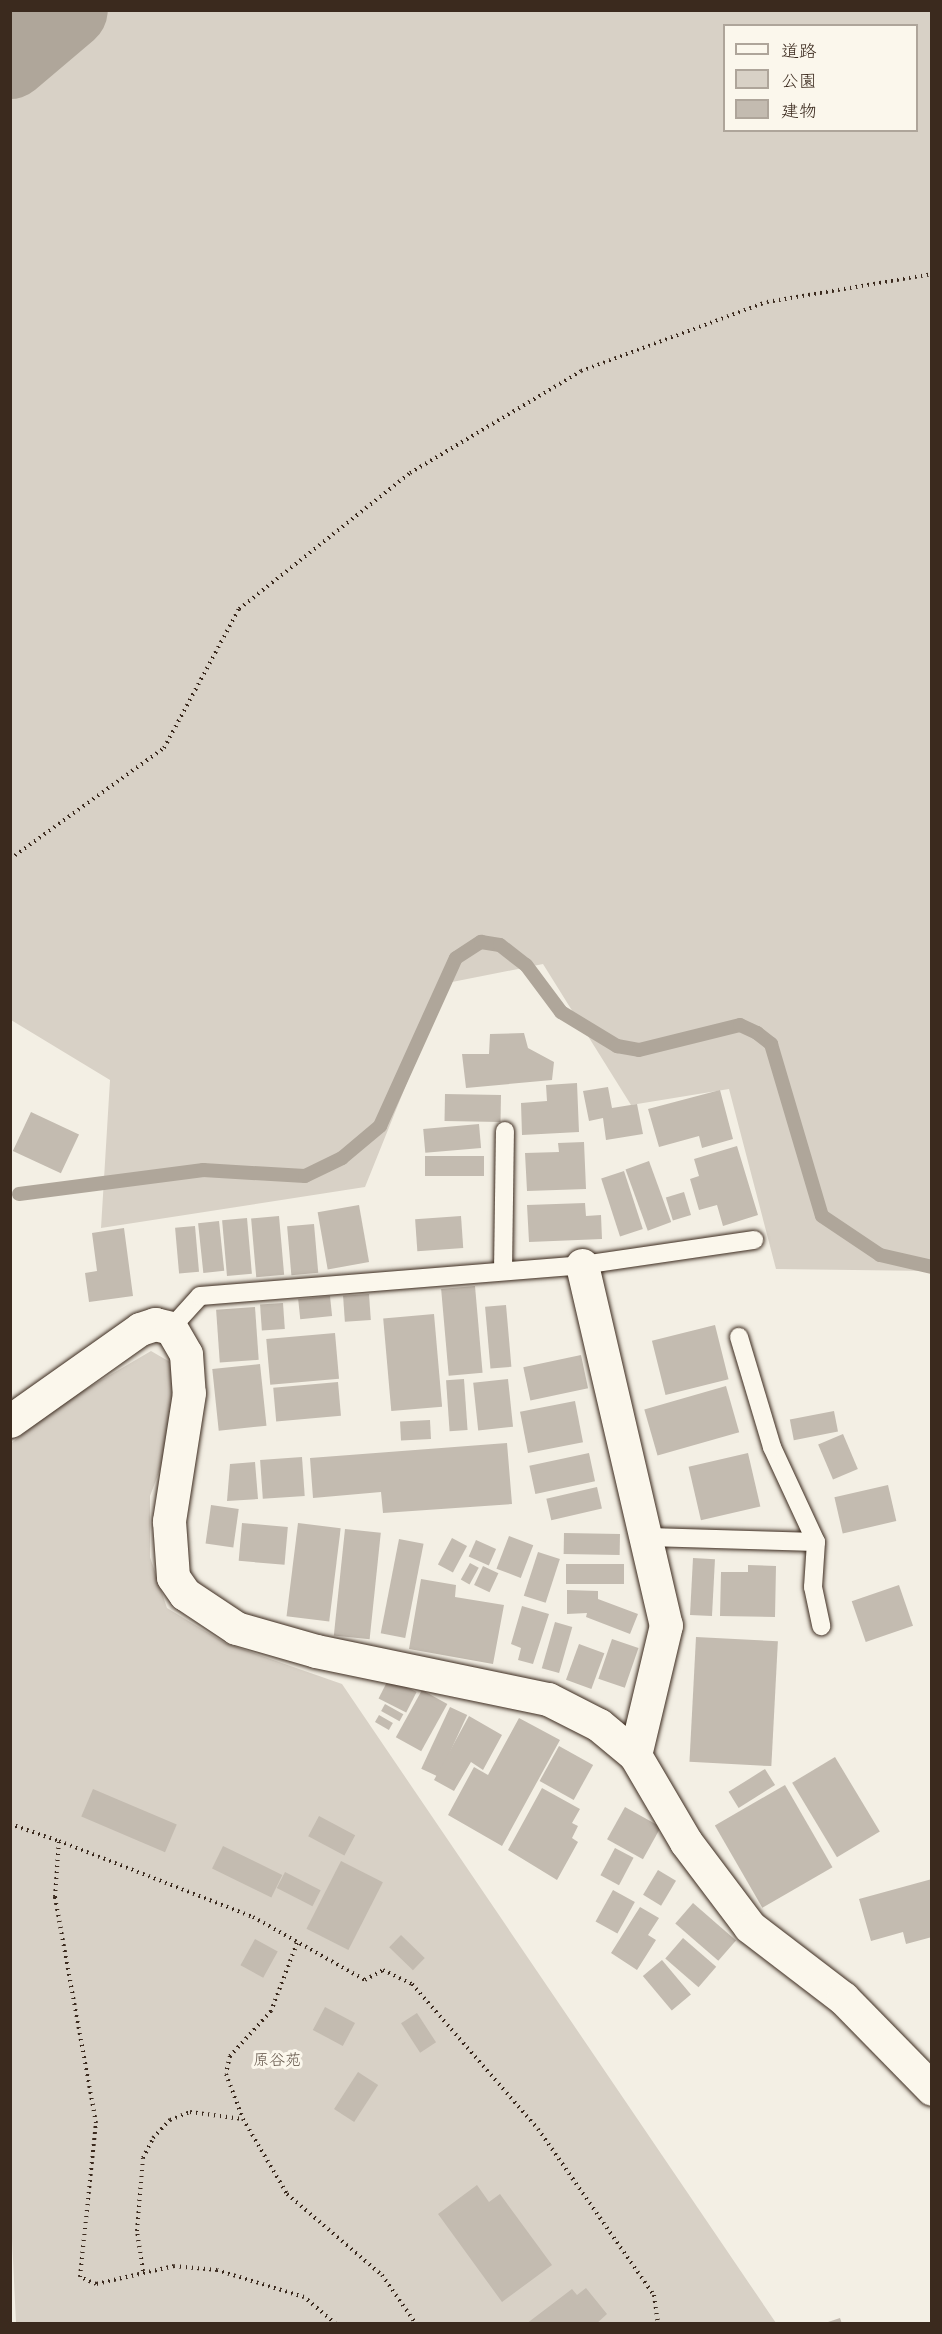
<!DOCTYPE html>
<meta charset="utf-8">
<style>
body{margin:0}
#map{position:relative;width:942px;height:2334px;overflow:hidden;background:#f3efe4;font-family:"Playpen Sans","Klee One",sans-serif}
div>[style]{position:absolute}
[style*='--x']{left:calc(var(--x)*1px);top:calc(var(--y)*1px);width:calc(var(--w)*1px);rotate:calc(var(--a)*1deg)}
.green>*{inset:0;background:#d8d1c6}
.stream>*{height:14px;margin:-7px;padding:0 7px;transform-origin:7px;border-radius:7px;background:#afa69a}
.river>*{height:78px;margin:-39px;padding:0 39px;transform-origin:39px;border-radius:39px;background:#afa69a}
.building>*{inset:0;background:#c3bbb0;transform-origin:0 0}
.path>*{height:4px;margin-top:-2px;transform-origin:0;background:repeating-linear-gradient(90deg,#3b2a1e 0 1.5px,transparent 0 6px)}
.roads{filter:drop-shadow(0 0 2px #3b2a1e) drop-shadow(0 0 2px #3b2a1e)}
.lane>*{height:18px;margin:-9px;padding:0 9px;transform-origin:9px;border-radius:9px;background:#fbf7ec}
.street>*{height:33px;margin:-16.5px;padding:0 16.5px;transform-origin:16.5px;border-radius:16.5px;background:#fbf7ec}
span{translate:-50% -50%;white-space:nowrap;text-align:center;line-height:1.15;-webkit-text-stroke:6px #fbf7ec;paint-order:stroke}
.park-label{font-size:16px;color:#625448}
.frame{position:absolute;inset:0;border:12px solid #3b2a1e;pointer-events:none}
.legend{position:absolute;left:723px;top:24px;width:195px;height:108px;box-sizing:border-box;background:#fbf7ec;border:2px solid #aea59a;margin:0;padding:8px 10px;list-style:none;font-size:18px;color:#3b2a1e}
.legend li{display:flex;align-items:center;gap:12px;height:30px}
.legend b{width:30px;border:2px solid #aea59a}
</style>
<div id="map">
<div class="green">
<div style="clip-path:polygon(evenodd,10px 11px,931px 11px,931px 1271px,776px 1269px,729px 1089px,631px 1105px,543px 964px,447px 983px,365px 1187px,101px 1228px,110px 1080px,11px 1020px,10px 11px,724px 26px,916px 26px,916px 130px,724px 130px,724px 26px)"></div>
<div style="clip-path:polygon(151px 1351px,170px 1362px,179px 1396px,168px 1448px,150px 1496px,150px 1557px,167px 1608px,225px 1643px,342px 1684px,776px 2323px,16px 2323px,10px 2196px,10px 1444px,64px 1402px)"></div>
</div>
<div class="stream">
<div style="--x:19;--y:1194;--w:186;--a:-7.4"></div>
<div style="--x:203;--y:1170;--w:102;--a:3.4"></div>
<div style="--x:305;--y:1176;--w:41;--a:-25.9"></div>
<div style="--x:342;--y:1158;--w:50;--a:-40.1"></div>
<div style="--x:380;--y:1126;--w:184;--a:-65.7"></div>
<div style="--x:456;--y:958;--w:30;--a:-33"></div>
<div style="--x:481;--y:942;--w:19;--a:9"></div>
<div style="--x:500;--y:945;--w:33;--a:38"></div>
<div style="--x:526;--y:965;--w:59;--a:53.3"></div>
<div style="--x:561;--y:1012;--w:66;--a:31.3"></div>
<div style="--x:617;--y:1046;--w:22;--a:10"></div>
<div style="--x:639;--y:1050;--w:104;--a:-13.9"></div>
<div style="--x:740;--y:1025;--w:19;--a:25"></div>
<div style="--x:757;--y:1033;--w:18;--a:38"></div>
<div style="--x:771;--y:1044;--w:179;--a:73.5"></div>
<div style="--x:822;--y:1216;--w:70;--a:33.9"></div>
<div style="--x:880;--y:1255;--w:53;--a:13"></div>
</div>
<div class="river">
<div style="--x:10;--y:60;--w:77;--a:-40.3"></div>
</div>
<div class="building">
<div style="clip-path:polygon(524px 1033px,528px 1048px,554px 1062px,552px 1080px,466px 1088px,462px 1054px,489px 1054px,490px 1034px)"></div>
<div style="clip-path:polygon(577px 1083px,579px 1132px,522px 1135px,521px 1103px,547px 1101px,546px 1085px)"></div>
<div style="clip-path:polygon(608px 1087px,612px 1108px,637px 1104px,643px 1134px,606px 1140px,603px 1118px,589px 1121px,583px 1091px)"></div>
<div style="clip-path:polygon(720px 1090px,733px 1139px,702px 1148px,699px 1136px,659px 1147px,648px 1109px)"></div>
<div style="left:445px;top:1094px;width:56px;height:27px;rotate:1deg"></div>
<div style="left:31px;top:1112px;width:53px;height:43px;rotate:25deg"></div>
<div style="left:479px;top:1124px;width:24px;height:56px;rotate:85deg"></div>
<div style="clip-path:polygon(584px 1142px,586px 1189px,527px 1191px,525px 1153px,559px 1152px,558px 1143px)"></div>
<div style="clip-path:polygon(737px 1146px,758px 1215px,723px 1226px,717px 1205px,699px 1210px,690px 1179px,699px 1176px,694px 1159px)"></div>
<div style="left:484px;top:1156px;width:20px;height:59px;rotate:90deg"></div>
<div style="left:649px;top:1161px;width:65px;height:25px;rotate:70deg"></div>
<div style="left:624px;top:1171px;width:61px;height:24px;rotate:72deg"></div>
<div style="left:684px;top:1192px;width:24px;height:19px;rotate:73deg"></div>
<div style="clip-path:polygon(585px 1203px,586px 1216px,601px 1215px,602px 1239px,529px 1242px,527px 1205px)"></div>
<div style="left:359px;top:1205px;width:58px;height:42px;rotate:80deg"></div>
<div style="left:279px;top:1216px;width:59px;height:28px;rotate:85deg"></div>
<div style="left:461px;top:1216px;width:32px;height:46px;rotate:86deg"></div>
<div style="left:247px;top:1218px;width:56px;height:25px;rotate:85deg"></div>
<div style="left:219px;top:1221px;width:50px;height:21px;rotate:84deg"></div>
<div style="left:314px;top:1224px;width:49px;height:27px;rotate:85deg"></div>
<div style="left:195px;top:1226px;width:46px;height:20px;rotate:85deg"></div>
<div style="clip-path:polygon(124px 1228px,133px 1296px,89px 1302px,85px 1273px,97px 1271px,92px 1233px)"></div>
<div style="left:475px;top:1286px;width:87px;height:34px;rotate:85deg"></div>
<div style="left:369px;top:1294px;width:26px;height:26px;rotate:86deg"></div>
<div style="left:330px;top:1296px;width:20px;height:32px;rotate:84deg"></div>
<div style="left:283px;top:1303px;width:26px;height:23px;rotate:86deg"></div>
<div style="left:506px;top:1305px;width:62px;height:21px;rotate:85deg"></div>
<div style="left:255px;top:1307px;width:53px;height:39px;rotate:86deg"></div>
<div style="left:434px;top:1314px;width:93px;height:51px;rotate:85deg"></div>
<div style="left:715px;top:1325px;width:56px;height:65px;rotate:76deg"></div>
<div style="left:335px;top:1333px;width:46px;height:69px;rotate:85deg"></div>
<div style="left:581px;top:1355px;width:34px;height:59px;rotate:78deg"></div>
<div style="left:260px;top:1364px;width:62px;height:48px;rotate:84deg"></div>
<div style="left:464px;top:1379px;width:51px;height:18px;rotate:86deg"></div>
<div style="left:508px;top:1379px;width:48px;height:35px;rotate:84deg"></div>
<div style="left:338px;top:1382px;width:34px;height:65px;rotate:85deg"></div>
<div style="left:726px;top:1386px;width:48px;height:85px;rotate:74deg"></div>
<div style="left:575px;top:1401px;width:42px;height:56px;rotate:79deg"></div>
<div style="left:834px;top:1411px;width:21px;height:45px;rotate:79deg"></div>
<div style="left:430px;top:1420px;width:19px;height:30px;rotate:87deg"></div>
<div style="left:843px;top:1434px;width:38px;height:27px;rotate:67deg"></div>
<div style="clip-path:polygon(507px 1443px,512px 1504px,383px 1513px,381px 1492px,313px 1498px,310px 1458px)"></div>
<div style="left:589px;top:1453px;width:29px;height:61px;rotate:78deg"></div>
<div style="left:748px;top:1453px;width:55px;height:61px;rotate:77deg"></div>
<div style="left:302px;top:1457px;width:39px;height:42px;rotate:86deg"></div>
<div style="clip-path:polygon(255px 1462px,258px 1499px,227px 1501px,230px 1464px)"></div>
<div style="left:888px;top:1485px;width:37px;height:55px;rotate:77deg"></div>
<div style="left:597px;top:1487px;width:22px;height:52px;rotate:77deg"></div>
<div style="left:211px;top:1505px;width:28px;height:39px;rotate:8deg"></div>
<div style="left:242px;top:1523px;width:46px;height:38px;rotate:5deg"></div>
<div style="left:298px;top:1523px;width:43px;height:94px;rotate:7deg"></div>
<div style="left:345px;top:1529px;width:36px;height:107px;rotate:6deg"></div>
<div style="left:564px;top:1533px;width:56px;height:21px;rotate:1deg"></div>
<div style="left:509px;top:1536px;width:26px;height:35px;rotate:21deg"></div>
<div style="left:452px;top:1538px;width:17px;height:30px;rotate:28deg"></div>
<div style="left:399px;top:1539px;width:25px;height:96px;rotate:11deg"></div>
<div style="left:476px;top:1540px;width:22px;height:18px;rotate:24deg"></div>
<div style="left:538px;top:1552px;width:23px;height:46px;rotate:18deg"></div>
<div style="left:693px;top:1558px;width:22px;height:57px;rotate:3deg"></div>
<div style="left:470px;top:1563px;width:10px;height:19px;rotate:29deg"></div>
<div style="left:624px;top:1564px;width:20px;height:58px;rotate:90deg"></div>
<div style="clip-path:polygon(748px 1565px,776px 1566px,775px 1617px,720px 1616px,721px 1572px,748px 1572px)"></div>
<div style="left:483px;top:1566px;width:17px;height:21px;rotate:25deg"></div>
<div style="clip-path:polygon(421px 1579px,456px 1585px,455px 1597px,504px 1605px,493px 1664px,409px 1649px)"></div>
<div style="left:899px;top:1585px;width:43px;height:50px;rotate:71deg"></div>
<div style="clip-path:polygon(567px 1590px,598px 1591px,598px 1599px,638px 1614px,630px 1634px,586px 1617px,587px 1613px,567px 1614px)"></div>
<div style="clip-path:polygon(522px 1606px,549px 1614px,533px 1664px,518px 1660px,521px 1648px,511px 1644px)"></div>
<div style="left:555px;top:1622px;width:18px;height:48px;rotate:16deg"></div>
<div style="left:696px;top:1637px;width:82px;height:125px;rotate:3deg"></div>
<div style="left:612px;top:1639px;width:28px;height:42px;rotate:19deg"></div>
<div style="left:579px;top:1644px;width:27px;height:38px;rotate:20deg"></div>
<div style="left:389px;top:1678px;width:31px;height:23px;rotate:27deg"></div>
<div style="left:422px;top:1690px;width:29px;height:54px;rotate:29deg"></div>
<div style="left:385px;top:1704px;width:21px;height:8px;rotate:29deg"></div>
<div style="left:450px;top:1707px;width:19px;height:68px;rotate:25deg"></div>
<div style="left:379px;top:1715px;width:16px;height:8px;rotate:30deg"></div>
<div style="clip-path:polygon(469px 1716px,502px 1735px,483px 1770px,471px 1762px,454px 1791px,434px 1780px)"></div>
<div style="clip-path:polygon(519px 1718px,560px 1740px,502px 1846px,448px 1815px,474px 1767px,488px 1775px)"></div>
<div style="left:559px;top:1746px;width:39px;height:40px;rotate:29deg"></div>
<div style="left:835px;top:1757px;width:87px;height:50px;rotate:59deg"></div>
<div style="left:765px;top:1769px;width:19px;height:43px;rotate:58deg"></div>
<div style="left:785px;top:1785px;width:95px;height:81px;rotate:60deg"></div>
<div style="clip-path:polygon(542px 1788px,580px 1809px,572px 1823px,578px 1826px,572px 1838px,578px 1842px,557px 1880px,508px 1850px)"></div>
<div style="left:93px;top:1789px;width:91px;height:30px;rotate:23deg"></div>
<div style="left:625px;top:1807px;width:41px;height:37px;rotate:29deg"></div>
<div style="left:319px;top:1816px;width:41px;height:23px;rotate:28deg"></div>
<div style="left:223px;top:1846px;width:66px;height:25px;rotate:26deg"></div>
<div style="left:615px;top:1848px;width:21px;height:31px;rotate:28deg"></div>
<div style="left:341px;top:1861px;width:47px;height:76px;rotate:27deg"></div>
<div style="left:658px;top:1870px;width:21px;height:29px;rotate:31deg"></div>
<div style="left:285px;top:1872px;width:40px;height:18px;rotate:27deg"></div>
<div style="clip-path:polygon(932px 1879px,932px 1937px,906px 1944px,903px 1932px,871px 1941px,859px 1899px)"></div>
<div style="left:613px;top:1890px;width:25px;height:36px;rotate:29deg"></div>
<div style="left:693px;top:1903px;width:57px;height:27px;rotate:41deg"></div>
<div style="clip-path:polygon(640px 1907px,659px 1918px,648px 1935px,656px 1940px,637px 1970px,611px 1953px)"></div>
<div style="left:401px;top:1935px;width:33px;height:17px;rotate:44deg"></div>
<div style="left:683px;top:1938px;width:44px;height:27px;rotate:41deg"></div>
<div style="left:255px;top:1939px;width:26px;height:30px;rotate:29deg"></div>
<div style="left:662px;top:1960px;width:45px;height:25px;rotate:50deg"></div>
<div style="left:325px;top:2007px;width:34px;height:26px;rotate:28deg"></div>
<div style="left:417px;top:2013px;width:35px;height:19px;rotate:57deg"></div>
<div style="left:358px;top:2072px;width:24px;height:44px;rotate:33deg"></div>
<div style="clip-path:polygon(477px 2185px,489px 2202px,500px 2194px,552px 2265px,502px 2302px,438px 2214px)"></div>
<div style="clip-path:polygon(586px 2288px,607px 2314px,596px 2324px,526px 2324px,572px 2289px,577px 2295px)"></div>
<div style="clip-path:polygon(840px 2318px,842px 2324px,825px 2324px,825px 2323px)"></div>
</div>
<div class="path">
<div style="--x:10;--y:859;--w:190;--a:-35.8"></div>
<div style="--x:164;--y:748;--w:158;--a:-61.7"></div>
<div style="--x:239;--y:609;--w:218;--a:-38.5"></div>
<div style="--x:410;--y:473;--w:199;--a:-30.8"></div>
<div style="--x:581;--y:371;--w:198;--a:-20.4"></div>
<div style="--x:767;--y:302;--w:167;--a:-9.6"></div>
<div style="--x:10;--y:1824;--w:52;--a:19.1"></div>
<div style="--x:297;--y:1943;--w:73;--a:110.9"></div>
<div style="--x:271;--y:2011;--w:61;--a:132.3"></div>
<div style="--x:230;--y:2056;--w:18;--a:103"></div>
<div style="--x:226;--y:2074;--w:48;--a:69.3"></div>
<div style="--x:243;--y:2119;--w:87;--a:59.6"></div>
<div style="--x:287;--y:2194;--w:125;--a:40.5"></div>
<div style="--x:382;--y:2275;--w:60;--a:55.2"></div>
<div style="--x:143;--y:2271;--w:40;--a:-98.5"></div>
<div style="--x:137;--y:2231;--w:73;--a:-85.3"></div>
<div style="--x:143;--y:2158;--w:22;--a:-63"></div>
<div style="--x:153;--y:2138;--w:25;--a:-47"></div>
<div style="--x:170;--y:2120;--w:22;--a:-22"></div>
<div style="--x:190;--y:2112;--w:53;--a:7.5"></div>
<div style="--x:336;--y:2324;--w:42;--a:-139.8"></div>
<div style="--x:304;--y:2297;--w:91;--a:-162.8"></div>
<div style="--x:217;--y:2270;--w:43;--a:-174.7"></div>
<div style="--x:174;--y:2266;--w:80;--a:167"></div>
<div style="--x:96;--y:2284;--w:17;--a:-156"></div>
<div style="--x:80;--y:2277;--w:155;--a:-84.1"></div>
<div style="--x:96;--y:2123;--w:230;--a:-100.3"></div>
<div style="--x:55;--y:1897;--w:56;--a:-85.9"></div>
<div style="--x:59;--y:1841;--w:208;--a:21.4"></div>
<div style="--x:253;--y:1917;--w:129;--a:29.4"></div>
<div style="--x:365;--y:1980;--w:21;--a:-29"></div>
<div style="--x:383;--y:1970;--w:32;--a:26"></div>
<div style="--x:412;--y:1984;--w:192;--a:49"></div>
<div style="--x:538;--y:2129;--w:203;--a:55.1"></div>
<div style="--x:654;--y:2295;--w:29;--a:82"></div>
</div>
<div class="roads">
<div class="lane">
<div style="--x:503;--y:1271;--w:140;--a:-89.2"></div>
<div style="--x:171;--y:1328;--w:43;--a:-47.8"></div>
<div style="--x:200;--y:1296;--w:383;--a:-4.6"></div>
<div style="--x:582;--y:1265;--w:174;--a:-8.3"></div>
<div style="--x:649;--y:1537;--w:167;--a:1.7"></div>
<div style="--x:816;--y:1542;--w:105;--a:-114.9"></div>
<div style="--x:772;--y:1447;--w:115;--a:-106.7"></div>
<div style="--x:816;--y:1542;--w:45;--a:93.8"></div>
<div style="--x:813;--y:1587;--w:40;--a:78"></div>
</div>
<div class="street">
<div style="--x:582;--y:1265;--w:370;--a:76.9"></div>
<div style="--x:666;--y:1625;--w:134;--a:103.4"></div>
<div style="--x:10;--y:1421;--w:159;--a:-35.3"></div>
<div style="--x:140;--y:1329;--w:16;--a:-18"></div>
<div style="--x:155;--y:1324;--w:16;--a:14"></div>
<div style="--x:171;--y:1328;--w:30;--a:60"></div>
<div style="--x:186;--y:1354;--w:39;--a:86"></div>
<div style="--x:189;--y:1393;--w:130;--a:98.9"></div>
<div style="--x:169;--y:1521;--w:56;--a:85.9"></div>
<div style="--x:173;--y:1577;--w:21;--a:55"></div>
<div style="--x:185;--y:1594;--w:61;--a:33.7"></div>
<div style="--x:236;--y:1628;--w:83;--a:16"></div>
<div style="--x:316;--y:1651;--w:237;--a:11.7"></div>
<div style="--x:548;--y:1699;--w:57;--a:27"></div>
<div style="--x:599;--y:1725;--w:47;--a:39.8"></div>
<div style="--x:635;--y:1755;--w:101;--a:59.6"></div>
<div style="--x:686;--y:1842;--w:106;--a:53"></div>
<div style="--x:750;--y:1927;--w:117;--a:37.4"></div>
<div style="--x:843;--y:1998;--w:127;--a:45.6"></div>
</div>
</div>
<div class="park-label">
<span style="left:277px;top:2058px">原谷苑</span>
</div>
<div class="frame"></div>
<ul class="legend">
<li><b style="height:8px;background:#fbf7ec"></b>道路</li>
<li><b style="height:16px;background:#d8d1c6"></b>公園</li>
<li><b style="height:16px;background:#c3bbb0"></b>建物</li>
</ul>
</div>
